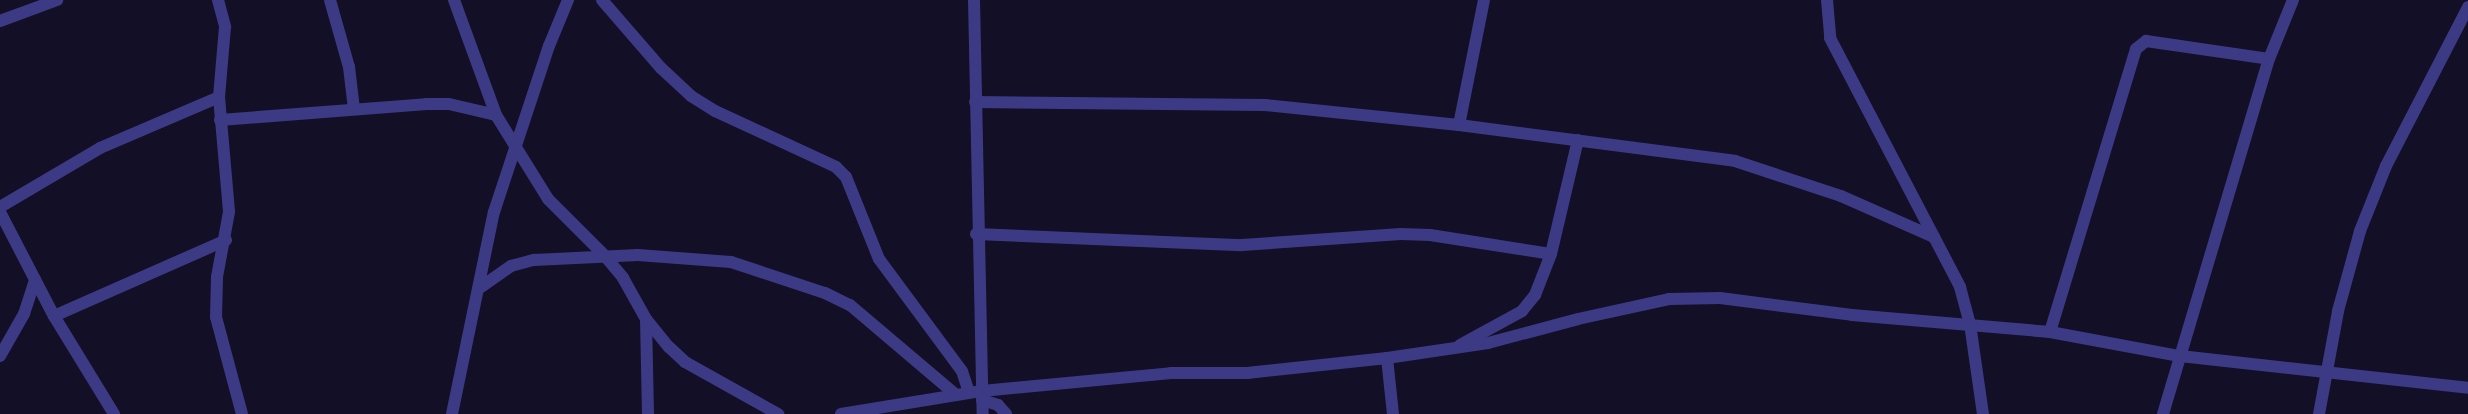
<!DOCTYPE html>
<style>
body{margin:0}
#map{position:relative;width:2468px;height:414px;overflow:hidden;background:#130f26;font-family:"PT Sans Narrow",sans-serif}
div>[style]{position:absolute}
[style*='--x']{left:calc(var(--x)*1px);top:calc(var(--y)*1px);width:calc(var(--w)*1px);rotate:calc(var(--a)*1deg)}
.street>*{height:12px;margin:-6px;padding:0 6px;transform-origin:6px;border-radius:6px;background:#3d3a85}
span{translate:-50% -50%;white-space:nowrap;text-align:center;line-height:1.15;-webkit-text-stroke:4.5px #130f26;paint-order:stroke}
</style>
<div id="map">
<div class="street">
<div style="--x:218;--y:0;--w:28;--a:75"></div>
<div style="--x:225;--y:27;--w:70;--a:94.9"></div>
<div style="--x:219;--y:97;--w:115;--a:85"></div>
<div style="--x:229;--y:212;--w:66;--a:100.5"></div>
<div style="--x:217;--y:277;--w:40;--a:91.4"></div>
<div style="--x:216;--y:317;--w:100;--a:75"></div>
<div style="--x:330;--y:0;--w:70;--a:74.2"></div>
<div style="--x:349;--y:67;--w:42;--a:83.2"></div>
<div style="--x:454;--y:0;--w:122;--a:69.9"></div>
<div style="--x:496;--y:115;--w:99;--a:58.2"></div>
<div style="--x:548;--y:199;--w:79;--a:45"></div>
<div style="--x:604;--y:255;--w:30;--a:50"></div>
<div style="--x:623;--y:278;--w:47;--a:60.7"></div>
<div style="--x:646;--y:319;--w:36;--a:51"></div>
<div style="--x:669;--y:347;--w:22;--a:43"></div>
<div style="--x:685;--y:362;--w:107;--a:29.2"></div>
<div style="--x:602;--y:0;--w:90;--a:49.1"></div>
<div style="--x:661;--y:68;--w:41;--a:43"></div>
<div style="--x:691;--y:96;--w:28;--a:32"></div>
<div style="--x:715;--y:111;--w:133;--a:24.8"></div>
<div style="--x:836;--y:167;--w:14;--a:45"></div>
<div style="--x:846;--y:177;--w:88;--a:68.1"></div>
<div style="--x:879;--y:259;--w:139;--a:53.5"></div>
<div style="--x:962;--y:371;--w:23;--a:72"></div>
<div style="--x:974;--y:0;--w:414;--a:88.8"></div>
<div style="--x:1827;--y:0;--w:38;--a:85"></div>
<div style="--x:1830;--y:38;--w:281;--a:62.4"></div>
<div style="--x:1960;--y:287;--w:38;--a:75"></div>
<div style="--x:1970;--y:324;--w:91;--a:81.8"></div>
<div style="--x:0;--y:21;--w:61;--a:-20.2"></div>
<div style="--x:975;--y:102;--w:290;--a:0.6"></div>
<div style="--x:1265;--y:105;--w:195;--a:5.9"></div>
<div style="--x:1459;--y:125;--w:278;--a:7.4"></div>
<div style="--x:1735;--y:161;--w:112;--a:18.3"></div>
<div style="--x:1841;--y:196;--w:102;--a:23.8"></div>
<div style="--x:220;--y:120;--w:207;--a:-4.4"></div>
<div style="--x:426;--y:104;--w:23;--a:0"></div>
<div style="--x:449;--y:104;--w:48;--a:13.2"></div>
<div style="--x:1459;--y:125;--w:127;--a:-78.7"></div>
<div style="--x:0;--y:207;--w:116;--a:-30.5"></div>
<div style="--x:100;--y:148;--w:129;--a:-23.2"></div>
<div style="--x:0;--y:212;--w:117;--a:62.6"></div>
<div style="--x:54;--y:316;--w:115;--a:58.5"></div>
<div style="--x:976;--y:234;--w:266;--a:2.4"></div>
<div style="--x:1242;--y:245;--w:159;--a:-4"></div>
<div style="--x:1401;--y:234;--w:29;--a:2"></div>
<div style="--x:1430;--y:235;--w:122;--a:8.9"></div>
<div style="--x:481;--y:287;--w:37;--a:-35"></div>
<div style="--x:511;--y:266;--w:24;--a:-15"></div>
<div style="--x:534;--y:260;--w:104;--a:-2.8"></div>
<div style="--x:638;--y:255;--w:93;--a:4.3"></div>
<div style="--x:731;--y:262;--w:99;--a:18.3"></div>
<div style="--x:825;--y:293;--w:28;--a:26"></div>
<div style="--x:850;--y:305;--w:139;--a:40.3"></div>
<div style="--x:54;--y:316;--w:188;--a:-23.8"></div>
<div style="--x:646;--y:319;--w:95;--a:88.8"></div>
<div style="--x:2050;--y:332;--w:296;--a:-73.1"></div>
<div style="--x:2136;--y:49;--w:13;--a:-39"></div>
<div style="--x:2146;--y:41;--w:124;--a:8.3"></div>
<div style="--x:1460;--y:345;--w:71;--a:-28.7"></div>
<div style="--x:1522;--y:311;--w:21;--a:-51"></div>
<div style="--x:1535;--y:295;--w:44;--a:-68.7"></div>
<div style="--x:1551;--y:254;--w:117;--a:-76.7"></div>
<div style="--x:0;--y:356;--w:48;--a:-60.3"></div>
<div style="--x:24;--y:314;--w:36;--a:-72"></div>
<div style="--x:1387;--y:358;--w:56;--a:83.9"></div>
<div style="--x:982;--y:400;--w:17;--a:17"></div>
<div style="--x:998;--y:405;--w:12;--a:48"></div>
<div style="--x:452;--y:414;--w:206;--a:-78.3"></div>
<div style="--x:494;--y:212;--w:175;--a:-71.7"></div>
<div style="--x:549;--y:46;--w:50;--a:-67.6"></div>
<div style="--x:841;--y:414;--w:143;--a:-9.3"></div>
<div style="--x:982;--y:391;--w:190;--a:-5.4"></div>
<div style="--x:1171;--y:373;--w:76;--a:0"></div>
<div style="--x:1247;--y:373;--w:141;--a:-6.1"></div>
<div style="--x:1387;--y:358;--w:102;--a:-8.4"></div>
<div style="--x:1488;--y:343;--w:93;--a:-14.9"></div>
<div style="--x:1578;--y:319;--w:93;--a:-12.4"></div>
<div style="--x:1669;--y:299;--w:51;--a:-1.1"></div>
<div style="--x:1720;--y:298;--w:133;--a:7.3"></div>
<div style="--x:1852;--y:315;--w:199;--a:4.9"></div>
<div style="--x:2050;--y:332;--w:132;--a:10.5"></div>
<div style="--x:2180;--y:356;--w:290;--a:6.3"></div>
<div style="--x:2163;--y:414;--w:370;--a:-73.4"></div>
<div style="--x:2269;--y:59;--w:64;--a:-67.9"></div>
<div style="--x:2319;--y:414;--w:105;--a:-79.5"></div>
<div style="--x:2338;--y:311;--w:83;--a:-74.6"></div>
<div style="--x:2360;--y:231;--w:70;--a:-68.2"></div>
<div style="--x:2386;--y:166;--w:179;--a:-62.7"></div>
</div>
</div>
